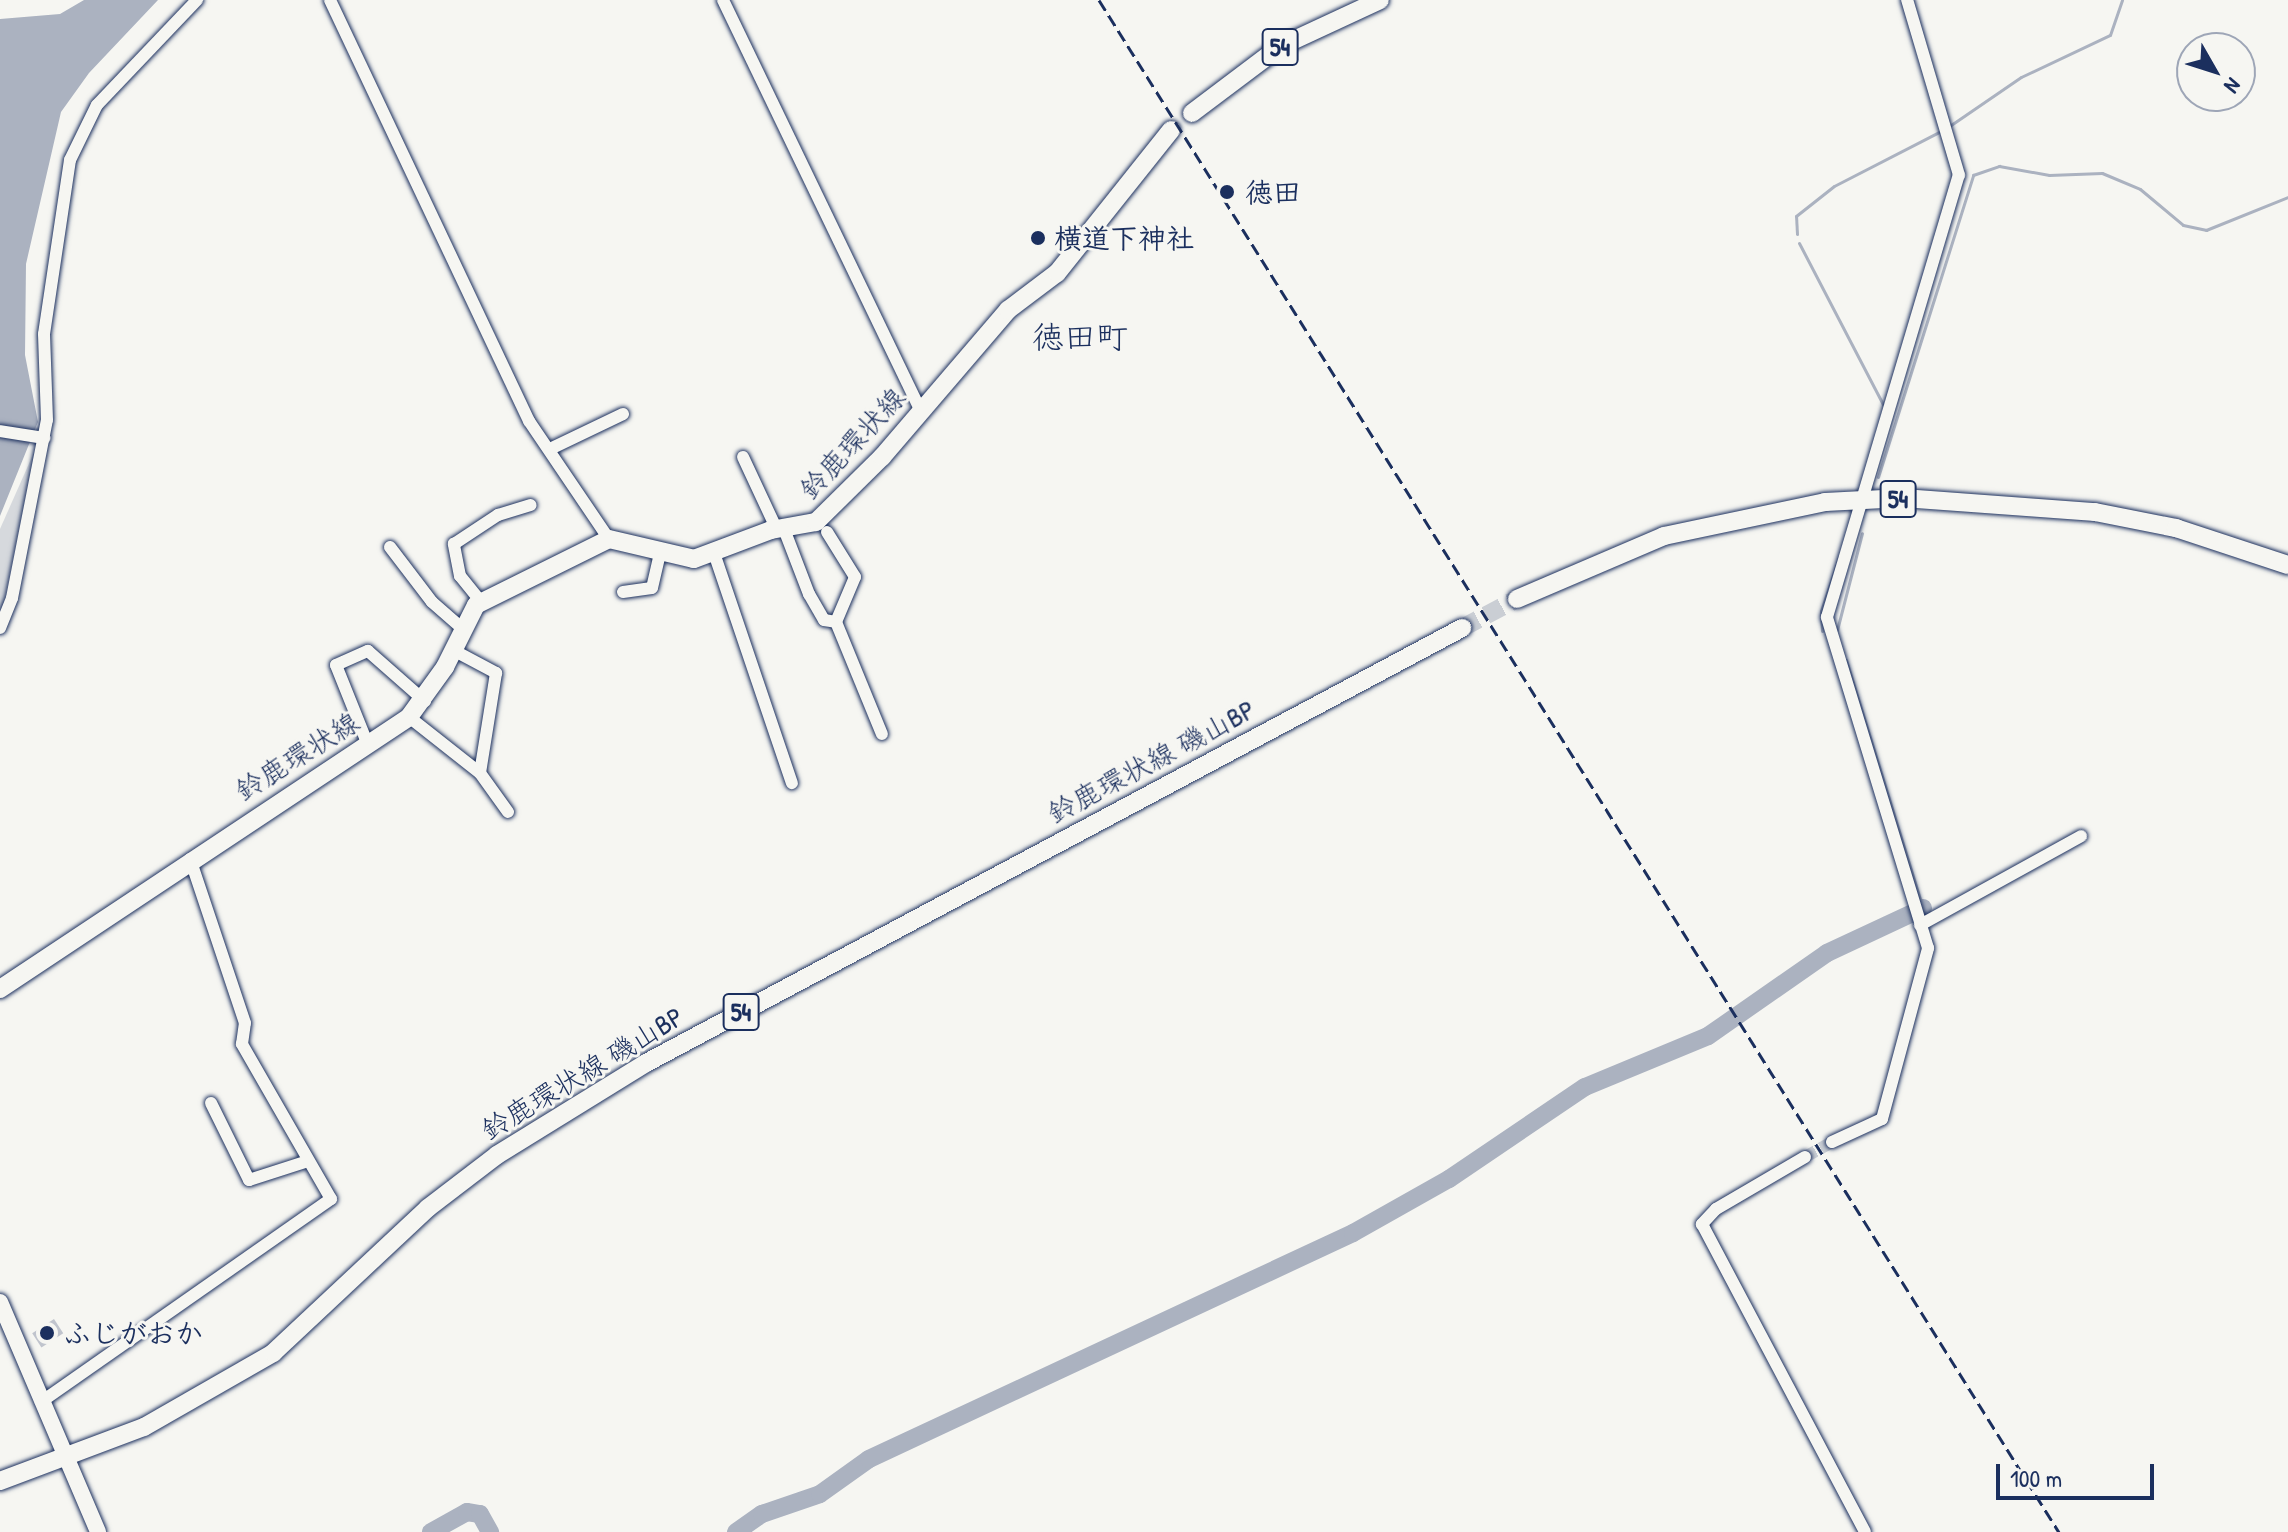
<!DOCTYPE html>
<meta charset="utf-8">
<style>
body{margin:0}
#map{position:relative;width:2288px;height:1532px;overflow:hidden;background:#f6f6f2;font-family:"Patrick Hand","Klee One",sans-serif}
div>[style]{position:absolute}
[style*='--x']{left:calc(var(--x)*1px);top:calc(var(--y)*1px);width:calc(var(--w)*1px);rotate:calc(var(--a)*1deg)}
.green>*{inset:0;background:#d6d9dd}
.water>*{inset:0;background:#abb2c0}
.stream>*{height:3px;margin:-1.5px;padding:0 1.5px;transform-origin:1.5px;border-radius:1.5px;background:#abb2c0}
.river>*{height:18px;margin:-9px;padding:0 9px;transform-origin:9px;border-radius:9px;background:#abb2c0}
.building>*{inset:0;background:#c0c4cd;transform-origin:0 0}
.street-tunnel>*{height:12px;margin-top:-6px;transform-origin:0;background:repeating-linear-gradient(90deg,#caced4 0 12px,transparent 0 18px)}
.primary-tunnel>*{height:18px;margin-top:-9px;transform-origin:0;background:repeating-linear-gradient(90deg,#caced4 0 18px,transparent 0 27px)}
.roads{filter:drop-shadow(0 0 2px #1b2f5e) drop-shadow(0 0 2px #1b2f5e)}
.street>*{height:12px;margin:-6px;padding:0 6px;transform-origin:6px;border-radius:6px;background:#f6f6f2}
.secondary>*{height:16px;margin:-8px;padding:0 8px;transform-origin:8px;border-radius:8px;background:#f6f6f2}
.primary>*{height:18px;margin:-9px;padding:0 9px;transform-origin:9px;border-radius:9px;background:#f6f6f2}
.rail>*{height:3px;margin-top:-1.5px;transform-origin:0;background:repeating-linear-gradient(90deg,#1b2f5e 0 12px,transparent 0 18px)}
.dots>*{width:22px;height:22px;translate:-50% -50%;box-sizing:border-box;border:4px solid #f6f6f2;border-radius:50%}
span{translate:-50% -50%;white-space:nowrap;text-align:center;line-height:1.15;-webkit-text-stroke:6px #f6f6f2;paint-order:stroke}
.shield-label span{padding:2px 6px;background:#f6f6f2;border:2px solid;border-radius:6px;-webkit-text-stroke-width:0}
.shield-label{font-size:26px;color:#1b2f5e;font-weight:700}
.poi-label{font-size:28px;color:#1b2f5e;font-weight:700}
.left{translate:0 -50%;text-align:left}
.street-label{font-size:28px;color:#1b2f5e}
.quarter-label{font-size:32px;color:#1b2f5e}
.north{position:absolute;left:2176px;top:32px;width:80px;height:80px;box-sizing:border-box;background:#f6f6f2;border:2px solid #9ea6b7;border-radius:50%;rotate:129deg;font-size:22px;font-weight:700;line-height:32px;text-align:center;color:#1b2f5e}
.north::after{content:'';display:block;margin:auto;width:28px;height:36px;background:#1b2f5e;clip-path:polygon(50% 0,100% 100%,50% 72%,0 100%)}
.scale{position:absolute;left:1996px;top:1464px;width:158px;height:36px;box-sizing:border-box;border:4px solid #1b2f5e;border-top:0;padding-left:10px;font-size:24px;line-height:28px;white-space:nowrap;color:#1b2f5e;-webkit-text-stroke:6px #f6f6f2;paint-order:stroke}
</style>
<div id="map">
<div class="green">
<div style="clip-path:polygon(35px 450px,3px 607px,0 611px,0 529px)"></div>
</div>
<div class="water">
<div style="clip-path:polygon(84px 0,158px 0,89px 73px,61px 112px,26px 264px,25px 355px,38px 422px,0 516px,0 19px,60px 14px)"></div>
</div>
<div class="stream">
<div style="--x:1948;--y:127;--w:88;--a:-34.4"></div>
<div style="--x:2021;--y:77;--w:98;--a:-25.3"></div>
<div style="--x:2110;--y:35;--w:37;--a:-71"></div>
<div style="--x:1797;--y:234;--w:18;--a:-93"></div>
<div style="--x:1796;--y:216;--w:48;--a:-38.3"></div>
<div style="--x:1834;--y:186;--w:120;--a:-27.2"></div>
<div style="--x:1799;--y:243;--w:184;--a:62.5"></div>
<div style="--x:1878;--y:477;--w:317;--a:-72.5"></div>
<div style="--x:1973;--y:175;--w:28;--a:-19"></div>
<div style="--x:1999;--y:166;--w:51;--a:10.2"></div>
<div style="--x:2049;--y:175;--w:53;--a:-2.2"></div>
<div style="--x:2102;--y:173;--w:41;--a:22.8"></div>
<div style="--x:2140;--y:189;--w:56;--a:39.9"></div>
<div style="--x:2183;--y:225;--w:24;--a:12"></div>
<div style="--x:2206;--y:230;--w:88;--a:-21.9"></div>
<div style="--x:1837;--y:630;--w:100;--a:-75.5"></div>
<div style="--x:1822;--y:631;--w:20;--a:-93"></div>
<div style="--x:1821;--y:611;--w:57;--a:-71.6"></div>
<div style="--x:1846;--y:660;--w:260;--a:72.8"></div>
</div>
<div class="river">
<div style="--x:431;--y:1532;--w:41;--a:-29.1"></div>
<div style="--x:467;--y:1512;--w:13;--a:9"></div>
<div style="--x:480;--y:1514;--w:21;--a:61"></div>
<div style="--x:736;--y:1532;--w:32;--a:-35"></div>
<div style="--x:762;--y:1514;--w:61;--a:-19"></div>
<div style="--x:820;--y:1494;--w:60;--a:-35.5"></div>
<div style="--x:869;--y:1459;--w:534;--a:-25.03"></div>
<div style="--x:1353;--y:1233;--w:110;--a:-29.4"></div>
<div style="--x:1449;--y:1179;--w:164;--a:-34.1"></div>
<div style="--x:1585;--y:1087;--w:133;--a:-22.5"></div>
<div style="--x:1708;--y:1036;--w:145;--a:-34.9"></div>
<div style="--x:1827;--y:953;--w:106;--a:-25.1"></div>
</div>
<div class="building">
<div style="left:54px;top:1319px;width:17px;height:26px;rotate:57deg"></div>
</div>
<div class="street-tunnel">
<div style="--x:1805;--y:1157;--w:31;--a:-29"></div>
</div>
<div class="primary-tunnel">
<div style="--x:1462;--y:628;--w:62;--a:-27.8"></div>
</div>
<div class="roads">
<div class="street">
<div style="--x:330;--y:0;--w:466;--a:64.7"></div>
<div style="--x:529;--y:421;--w:143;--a:55.9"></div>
<div style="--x:723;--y:0;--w:457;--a:64.3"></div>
<div style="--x:0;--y:431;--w:45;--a:9"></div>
<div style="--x:550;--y:449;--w:81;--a:-25.6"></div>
<div style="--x:743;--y:457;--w:81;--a:65"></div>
<div style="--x:784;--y:529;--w:70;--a:69"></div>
<div style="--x:809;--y:594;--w:30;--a:60"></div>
<div style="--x:824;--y:620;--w:12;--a:9"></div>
<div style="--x:836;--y:622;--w:121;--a:67.7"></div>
<div style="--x:827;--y:532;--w:53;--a:58.1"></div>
<div style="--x:855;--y:577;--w:49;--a:112.9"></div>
<div style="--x:390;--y:547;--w:69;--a:52.6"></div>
<div style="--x:432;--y:602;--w:41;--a:41.1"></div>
<div style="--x:714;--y:553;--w:243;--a:71.3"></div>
<div style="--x:623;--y:592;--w:29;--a:-8"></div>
<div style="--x:652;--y:588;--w:35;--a:-77"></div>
<div style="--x:482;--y:603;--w:35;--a:-129"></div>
<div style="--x:460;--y:576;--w:33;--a:-101"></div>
<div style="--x:454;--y:544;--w:53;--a:-33.4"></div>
<div style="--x:498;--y:515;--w:34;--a:-17"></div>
<div style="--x:0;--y:628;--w:32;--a:-68"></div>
<div style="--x:12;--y:598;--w:181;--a:-78.9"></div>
<div style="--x:47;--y:420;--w:86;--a:-92"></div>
<div style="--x:44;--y:334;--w:176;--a:-81.5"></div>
<div style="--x:70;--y:160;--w:61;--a:-63.9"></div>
<div style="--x:97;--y:105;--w:145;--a:-46.4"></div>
<div style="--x:453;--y:650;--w:49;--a:28.1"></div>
<div style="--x:496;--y:673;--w:101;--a:99.1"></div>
<div style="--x:480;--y:773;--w:48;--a:54.3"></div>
<div style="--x:409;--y:717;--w:90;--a:38.3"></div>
<div style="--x:368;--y:745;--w:86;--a:-111.8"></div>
<div style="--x:336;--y:665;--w:35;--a:-24"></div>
<div style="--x:368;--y:651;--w:76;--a:41.3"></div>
<div style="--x:1920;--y:925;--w:184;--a:-28.9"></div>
<div style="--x:211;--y:1103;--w:86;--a:63.7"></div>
<div style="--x:249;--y:1180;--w:62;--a:-17.9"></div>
<div style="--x:1832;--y:1142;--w:55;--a:-24.7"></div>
<div style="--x:1882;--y:1119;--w:177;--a:-74.9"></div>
<div style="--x:1928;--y:948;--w:346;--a:-107"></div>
<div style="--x:1827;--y:617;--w:461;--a:-73.4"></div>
<div style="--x:1959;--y:175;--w:183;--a:-106.5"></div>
<div style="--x:1805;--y:1157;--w:103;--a:149.7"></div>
<div style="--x:1716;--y:1209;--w:21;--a:133"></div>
<div style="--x:1702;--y:1224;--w:348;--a:62.1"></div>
<div style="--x:41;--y:1402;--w:354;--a:-35"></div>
<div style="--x:331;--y:1199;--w:179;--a:-119.9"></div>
<div style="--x:242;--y:1044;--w:21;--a:-82"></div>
<div style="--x:245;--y:1023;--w:173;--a:-108.5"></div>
</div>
<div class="secondary">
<div style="--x:0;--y:1302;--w:250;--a:66.9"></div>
</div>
<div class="primary">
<div style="--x:1192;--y:113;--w:111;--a:-37"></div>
<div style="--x:1281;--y:46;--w:109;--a:-24.9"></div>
<div style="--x:1517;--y:599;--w:160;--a:-23.2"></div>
<div style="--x:1664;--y:536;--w:165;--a:-11.9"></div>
<div style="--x:1825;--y:502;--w:78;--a:-2.9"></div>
<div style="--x:1903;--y:498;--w:193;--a:4.2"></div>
<div style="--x:2095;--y:512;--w:83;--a:11.2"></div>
<div style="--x:2176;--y:528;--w:118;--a:18.3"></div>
<div style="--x:0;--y:989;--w:491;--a:-33.6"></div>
<div style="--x:409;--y:717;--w:62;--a:-54.2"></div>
<div style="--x:445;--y:667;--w:69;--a:-63.4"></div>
<div style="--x:476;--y:605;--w:148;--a:-26.4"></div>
<div style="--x:609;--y:539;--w:87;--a:13.2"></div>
<div style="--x:694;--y:559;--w:82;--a:-20.6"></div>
<div style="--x:771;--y:530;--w:46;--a:-10.1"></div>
<div style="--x:816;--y:522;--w:93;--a:-44.6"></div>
<div style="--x:882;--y:457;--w:194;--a:-49.4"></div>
<div style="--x:1008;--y:310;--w:61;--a:-37.1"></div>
<div style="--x:1057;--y:273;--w:183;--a:-51.4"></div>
<div style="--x:0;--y:1481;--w:154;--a:-20.6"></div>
<div style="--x:144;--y:1427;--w:149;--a:-29.8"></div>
<div style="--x:273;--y:1353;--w:212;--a:-43.1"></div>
<div style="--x:428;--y:1208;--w:87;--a:-37.5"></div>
<div style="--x:497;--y:1155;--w:175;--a:-31.7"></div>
<div style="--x:646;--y:1063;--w:925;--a:-28.06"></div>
</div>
</div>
<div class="rail">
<div style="--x:1099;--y:0;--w:1808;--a:57.93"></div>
</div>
<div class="dots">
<div style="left:1227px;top:192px;background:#1b2f5e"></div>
<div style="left:1038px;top:238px;background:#1b2f5e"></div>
<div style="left:47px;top:1333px;background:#1b2f5e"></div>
</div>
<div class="shield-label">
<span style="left:1280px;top:47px">54</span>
<span style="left:1898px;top:499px">54</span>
<span style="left:741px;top:1012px">54</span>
</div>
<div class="poi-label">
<span class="left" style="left:1245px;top:192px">徳田</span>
<span class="left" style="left:1054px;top:238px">横道下神社</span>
<span class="left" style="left:63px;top:1333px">ふじがおか</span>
</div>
<div class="street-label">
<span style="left:852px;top:443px;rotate:-47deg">鈴鹿環状線</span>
<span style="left:297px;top:756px;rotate:-32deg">鈴鹿環状線</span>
<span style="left:1151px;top:761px;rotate:-28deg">鈴鹿環状線 磯山BP</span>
<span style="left:582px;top:1073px;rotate:-31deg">鈴鹿環状線 磯山BP</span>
</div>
<div class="quarter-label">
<span style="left:1080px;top:337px">徳田町</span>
</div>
<div class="north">N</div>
<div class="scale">100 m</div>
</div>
